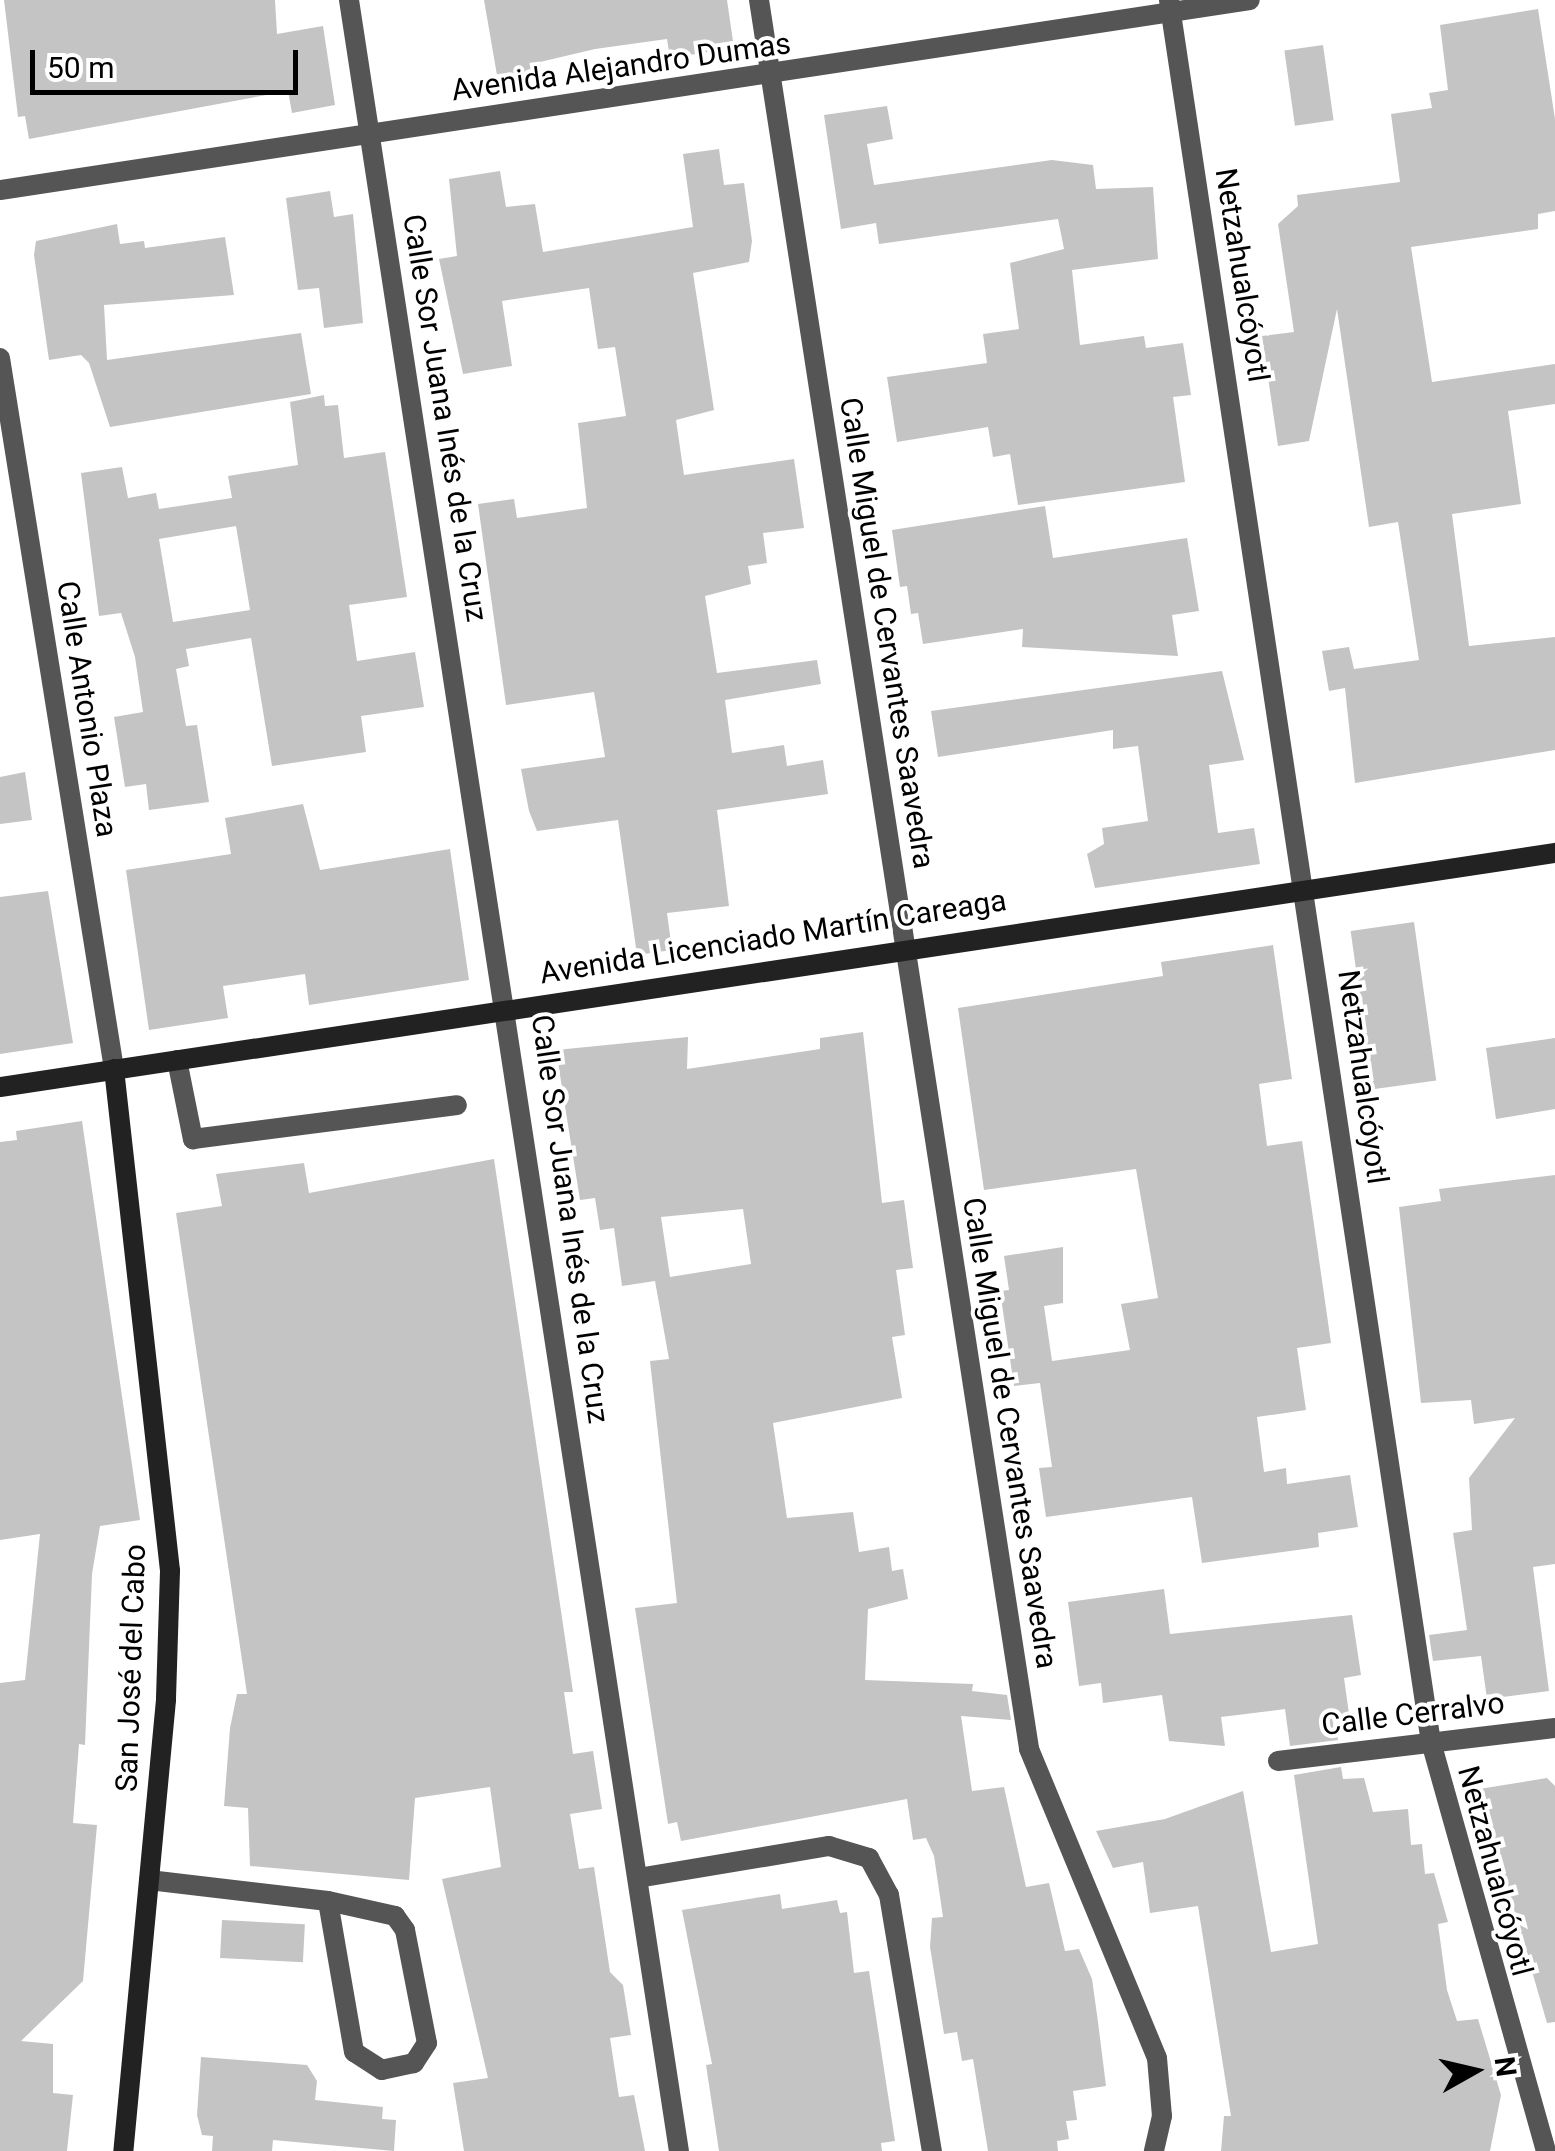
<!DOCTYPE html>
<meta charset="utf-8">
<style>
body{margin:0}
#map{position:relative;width:1555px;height:2151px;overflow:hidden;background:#fff;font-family:Roboto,sans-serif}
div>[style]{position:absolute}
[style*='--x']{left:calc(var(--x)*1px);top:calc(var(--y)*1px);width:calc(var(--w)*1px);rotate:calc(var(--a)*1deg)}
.building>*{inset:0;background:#c4c4c4;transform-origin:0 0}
.lane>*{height:20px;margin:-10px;padding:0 10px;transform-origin:10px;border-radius:10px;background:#555}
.street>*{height:20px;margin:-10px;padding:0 10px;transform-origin:10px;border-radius:10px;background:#555}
.secondary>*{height:20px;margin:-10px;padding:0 10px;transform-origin:10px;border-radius:10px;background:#222}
span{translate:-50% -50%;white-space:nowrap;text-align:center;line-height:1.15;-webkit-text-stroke:8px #fff;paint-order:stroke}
.street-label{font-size:30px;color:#000}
.north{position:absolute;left:1425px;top:2021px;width:100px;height:100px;-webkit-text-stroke:8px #fff;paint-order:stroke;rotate:82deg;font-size:28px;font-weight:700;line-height:40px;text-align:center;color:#000}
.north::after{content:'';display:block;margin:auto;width:35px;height:45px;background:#000;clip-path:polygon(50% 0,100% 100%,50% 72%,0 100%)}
.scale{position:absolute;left:30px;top:50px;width:268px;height:45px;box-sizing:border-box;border:5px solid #000;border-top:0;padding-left:12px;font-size:30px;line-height:35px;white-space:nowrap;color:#000;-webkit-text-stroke:8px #fff;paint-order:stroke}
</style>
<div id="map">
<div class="building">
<div style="clip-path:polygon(4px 0,275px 0,277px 34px,323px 26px,335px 105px,292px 113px,288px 91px,29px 139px,25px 116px,18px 117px)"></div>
<div style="clip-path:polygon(484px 0,727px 0,734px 48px,670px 58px,667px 39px,595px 49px,540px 62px,542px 75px,498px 81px)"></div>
<div style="clip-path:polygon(1538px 9px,1555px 119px,1555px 211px,1538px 214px,1538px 229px,1411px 247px,1432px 382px,1555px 364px,1555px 404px,1508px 411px,1521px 504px,1452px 514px,1469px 646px,1555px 637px,1555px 750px,1355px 783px,1345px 688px,1329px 691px,1322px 651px,1349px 647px,1354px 669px,1419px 660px,1398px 522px,1369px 527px,1337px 309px,1309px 441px,1278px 446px,1262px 336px,1294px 332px,1278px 224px,1298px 206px,1297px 195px,1400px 182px,1391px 114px,1432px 108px,1429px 93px,1448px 90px,1440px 25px)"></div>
<div style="left:1323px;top:45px;width:76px;height:39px;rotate:82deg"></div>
<div style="clip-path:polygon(887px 106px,893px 139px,867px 144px,874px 185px,1052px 160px,1093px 165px,1096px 189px,1153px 187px,1158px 259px,1072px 270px,1080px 345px,1144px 336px,1146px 348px,1183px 343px,1191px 395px,1173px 397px,1185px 482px,1018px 505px,1010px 454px,993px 457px,988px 427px,897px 442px,887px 377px,987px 363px,983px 334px,1019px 329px,1010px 263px,1064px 249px,1058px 219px,879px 244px,876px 223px,841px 229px,824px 115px)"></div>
<div style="clip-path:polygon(719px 149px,724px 185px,744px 183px,752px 241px,749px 262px,693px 273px,714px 410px,676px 420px,684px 475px,794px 459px,804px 528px,763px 533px,767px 563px,748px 566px,751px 584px,705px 596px,717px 673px,817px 660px,821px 684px,725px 700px,732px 753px,784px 745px,787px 766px,823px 760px,828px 794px,717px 810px,729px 906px,667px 913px,672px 950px,637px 955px,618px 820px,537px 831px,529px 811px,521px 769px,605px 757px,594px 692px,506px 705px,478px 504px,514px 499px,517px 518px,587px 508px,578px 423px,626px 416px,615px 347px,598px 349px,589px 288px,502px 301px,512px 366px,463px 374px,439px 259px,457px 256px,449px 179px,500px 171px,506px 207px,535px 204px,543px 252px,693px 227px,683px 154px)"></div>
<div style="clip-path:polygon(330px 191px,334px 217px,353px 214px,363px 323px,324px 328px,319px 288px,298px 290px,286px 198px)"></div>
<div style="clip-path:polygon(117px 224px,120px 244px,144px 241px,145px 248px,225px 237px,234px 295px,104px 305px,107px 360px,301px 333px,311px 394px,110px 427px,89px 363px,81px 355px,49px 360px,34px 255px,36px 241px)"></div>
<div style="clip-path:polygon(evenodd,324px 395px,325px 406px,338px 405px,344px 458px,385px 452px,407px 597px,349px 605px,357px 661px,415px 652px,424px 707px,361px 716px,366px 752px,272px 766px,251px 638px,186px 649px,189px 666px,176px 669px,186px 726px,197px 725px,209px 802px,149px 810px,146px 784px,125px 787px,114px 717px,143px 712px,135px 657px,121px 613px,99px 616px,81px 473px,122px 467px,128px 498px,156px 493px,159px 509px,232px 498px,228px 476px,298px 465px,290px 402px,324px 395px,236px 526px,250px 610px,173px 622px,159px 539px,236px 526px)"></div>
<div style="clip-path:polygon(1045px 506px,1053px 558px,1187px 538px,1199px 611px,1172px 615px,1178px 656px,1022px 647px,1023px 629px,923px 644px,918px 613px,911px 614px,907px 586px,900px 587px,892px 530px)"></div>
<div style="clip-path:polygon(1222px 671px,1244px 760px,1209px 765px,1218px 833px,1254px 828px,1260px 864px,1095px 888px,1087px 854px,1104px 844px,1102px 828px,1148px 821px,1138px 746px,1113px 749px,1113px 730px,938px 757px,931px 711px)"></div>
<div style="clip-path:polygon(25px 772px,32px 820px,0 824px,0 777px)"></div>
<div style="clip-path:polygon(303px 804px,320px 870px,450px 849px,469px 980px,309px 1005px,305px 974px,223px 986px,228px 1018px,149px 1030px,126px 870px,231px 854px,225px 818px)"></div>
<div style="clip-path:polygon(48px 891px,73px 1043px,0 1054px,0 897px)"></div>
<div style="left:1414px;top:922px;width:160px;height:64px;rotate:82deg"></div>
<div style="clip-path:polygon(1273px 945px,1292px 1079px,1259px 1084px,1267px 1146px,1302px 1141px,1331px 1343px,1297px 1348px,1306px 1410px,1257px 1417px,1264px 1472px,1286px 1468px,1287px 1484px,1350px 1475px,1358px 1527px,1318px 1533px,1319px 1547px,1202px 1563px,1192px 1497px,1046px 1517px,1039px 1468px,1052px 1467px,1040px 1383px,1014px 1386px,1000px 1291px,1009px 1290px,1004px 1256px,1063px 1247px,1063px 1303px,1044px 1306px,1052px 1361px,1130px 1350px,1121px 1304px,1158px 1298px,1136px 1169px,984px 1190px,958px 1008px,1163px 976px,1161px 962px)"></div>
<div style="clip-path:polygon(evenodd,863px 1032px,882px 1203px,904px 1200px,913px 1268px,896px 1270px,905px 1335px,892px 1337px,902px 1398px,773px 1423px,787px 1518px,853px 1512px,859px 1552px,889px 1547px,892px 1571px,903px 1569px,908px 1599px,868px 1609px,865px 1680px,973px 1684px,972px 1691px,1007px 1695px,1011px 1720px,961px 1716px,972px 1791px,1004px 1787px,1026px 1887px,1049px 1883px,1065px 1951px,1079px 1949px,1092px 1979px,1098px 2022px,1106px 2086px,1073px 2091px,1077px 2120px,1066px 2121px,1069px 2139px,1057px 2141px,1058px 2151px,988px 2151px,973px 2059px,962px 2061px,957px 2032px,944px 2034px,930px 1947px,932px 1918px,943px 1917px,934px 1856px,926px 1838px,913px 1840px,907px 1799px,681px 1841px,677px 1822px,668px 1824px,635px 1608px,677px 1603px,650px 1361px,669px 1359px,655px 1281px,622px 1286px,614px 1228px,600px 1230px,595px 1198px,580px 1200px,556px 1050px,688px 1037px,687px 1069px,820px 1049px,820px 1038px,863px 1032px,743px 1209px,751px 1264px,670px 1277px,661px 1217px,743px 1209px)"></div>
<div style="clip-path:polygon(1555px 1038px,1555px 1109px,1496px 1119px,1486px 1048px)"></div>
<div style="clip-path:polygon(82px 1121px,140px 1520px,100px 1526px,92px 1574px,85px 1745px,79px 1744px,73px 1823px,97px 1825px,83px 1981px,21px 2041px,53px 2044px,53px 2093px,73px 2095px,67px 2151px,0 2151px,0 1683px,25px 1680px,40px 1534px,0 1540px,0 1142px,17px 1140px,16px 1131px)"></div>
<div style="clip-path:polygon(494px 1159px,573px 1692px,564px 1692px,573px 1754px,593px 1751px,602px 1809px,570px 1814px,579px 1869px,594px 1867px,610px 1972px,623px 1985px,631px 2035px,610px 2038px,619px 2097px,634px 2095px,645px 2151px,464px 2151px,453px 2083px,488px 2078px,442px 1879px,501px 1867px,490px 1787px,415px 1798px,409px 1880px,250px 1866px,248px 1808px,224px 1806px,230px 1728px,237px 1694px,247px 1694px,176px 1213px,222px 1206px,216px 1174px,304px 1163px,309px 1193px)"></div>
<div style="clip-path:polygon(1555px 1175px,1555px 1564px,1533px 1567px,1549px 1691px,1487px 1699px,1481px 1656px,1433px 1661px,1429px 1635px,1467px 1630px,1453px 1533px,1472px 1530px,1469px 1478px,1515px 1418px,1474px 1424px,1471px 1400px,1421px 1403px,1399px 1207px,1441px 1201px,1439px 1189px)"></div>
<div style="clip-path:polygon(1164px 1589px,1170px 1634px,1352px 1615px,1361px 1675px,1344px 1678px,1350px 1721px,1335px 1723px,1338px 1740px,1290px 1746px,1285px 1709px,1221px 1717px,1225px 1746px,1169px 1741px,1162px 1695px,1103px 1703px,1101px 1683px,1079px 1686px,1068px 1602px)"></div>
<div style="clip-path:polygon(1341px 1767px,1343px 1779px,1364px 1778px,1373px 1812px,1408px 1809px,1411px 1845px,1422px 1844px,1425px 1874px,1434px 1873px,1448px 1922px,1438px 1924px,1447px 1990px,1457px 2021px,1478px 2019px,1501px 2095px,1490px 2151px,1221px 2151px,1224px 2116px,1231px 2116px,1198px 1906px,1150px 1913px,1143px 1862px,1113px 1868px,1096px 1831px,1165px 1819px,1243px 1791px,1271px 1952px,1318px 1944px,1294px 1775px)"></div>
<div style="clip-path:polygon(1547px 1778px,1555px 1786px,1555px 2022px,1547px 2023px,1479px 1789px)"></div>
<div style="clip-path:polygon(780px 1894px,782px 1909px,837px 1900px,840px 1913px,847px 1912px,854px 1973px,869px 1971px,895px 2141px,881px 2143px,882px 2151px,719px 2151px,706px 2065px,712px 2064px,682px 1910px)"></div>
<div style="left:222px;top:1920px;width:83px;height:38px;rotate:3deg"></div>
<div style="clip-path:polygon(201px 2057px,307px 2065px,317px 2081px,315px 2100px,383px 2107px,382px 2119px,396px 2120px,394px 2151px,273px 2140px,272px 2151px,212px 2151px,213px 2136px,202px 2135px,197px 2115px)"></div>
</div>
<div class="lane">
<div style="--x:177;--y:1060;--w:81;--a:78.6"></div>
<div style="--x:193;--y:1139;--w:266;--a:-7.3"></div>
<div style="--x:149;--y:1880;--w:180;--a:6.7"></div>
<div style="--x:328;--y:1901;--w:69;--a:12.6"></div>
<div style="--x:395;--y:1916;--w:17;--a:54"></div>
<div style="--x:405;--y:1930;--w:115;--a:79"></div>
<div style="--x:427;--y:2043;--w:24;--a:123"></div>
<div style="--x:414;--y:2063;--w:33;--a:168"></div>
<div style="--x:382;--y:2070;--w:33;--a:-147"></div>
<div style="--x:354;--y:2052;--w:153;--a:-99.8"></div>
</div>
<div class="street">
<div style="--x:349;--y:0;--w:2176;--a:81.28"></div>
<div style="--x:759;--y:0;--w:1770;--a:81.22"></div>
<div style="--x:1029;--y:1749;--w:334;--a:67.5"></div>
<div style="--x:1157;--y:2058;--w:58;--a:85.1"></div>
<div style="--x:1162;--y:2116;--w:36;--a:103"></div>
<div style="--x:1169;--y:0;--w:1762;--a:81.45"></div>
<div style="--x:1431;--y:1742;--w:425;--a:74.3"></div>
<div style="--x:0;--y:190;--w:1264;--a:-8.64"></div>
<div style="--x:0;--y:358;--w:720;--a:80.89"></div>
<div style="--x:1278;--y:1761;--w:279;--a:-6.8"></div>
<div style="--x:638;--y:1878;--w:194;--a:-9.5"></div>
<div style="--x:829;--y:1846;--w:42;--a:16.7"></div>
<div style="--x:869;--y:1858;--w:42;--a:61.6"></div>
<div style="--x:889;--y:1895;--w:260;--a:80.5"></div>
</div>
<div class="secondary">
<div style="--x:114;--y:1069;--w:505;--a:83.63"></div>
<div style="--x:170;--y:1571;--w:129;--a:91.8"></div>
<div style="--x:166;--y:1700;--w:453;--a:95.4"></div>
<div style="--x:0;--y:1087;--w:1573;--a:-8.56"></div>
</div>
<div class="street-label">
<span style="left:621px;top:67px;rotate:-8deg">Avenida Alejandro Dumas</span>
<span style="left:1242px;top:275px;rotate:81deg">Netzahualcóyotl</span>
<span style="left:445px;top:418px;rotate:81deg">Calle Sor Juana Inés de la Cruz</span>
<span style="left:887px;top:633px;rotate:81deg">Calle Miguel de Cervantes Saavedra</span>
<span style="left:87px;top:709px;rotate:81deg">Calle Antonio Plaza</span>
<span style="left:773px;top:937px;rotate:-9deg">Avenida Licenciado Martín Careaga</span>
<span style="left:1363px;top:1077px;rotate:82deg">Netzahualcóyotl</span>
<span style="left:570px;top:1219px;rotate:82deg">Calle Sor Juana Inés de la Cruz</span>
<span style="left:1010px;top:1433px;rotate:81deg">Calle Miguel de Cervantes Saavedra</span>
<span style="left:131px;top:1668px;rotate:-88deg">San José del Cabo</span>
<span style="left:1413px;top:1714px;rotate:-7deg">Calle Cerralvo</span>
<span style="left:1495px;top:1871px;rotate:75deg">Netzahualcóyotl</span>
</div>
<div class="north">N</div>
<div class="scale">50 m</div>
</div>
